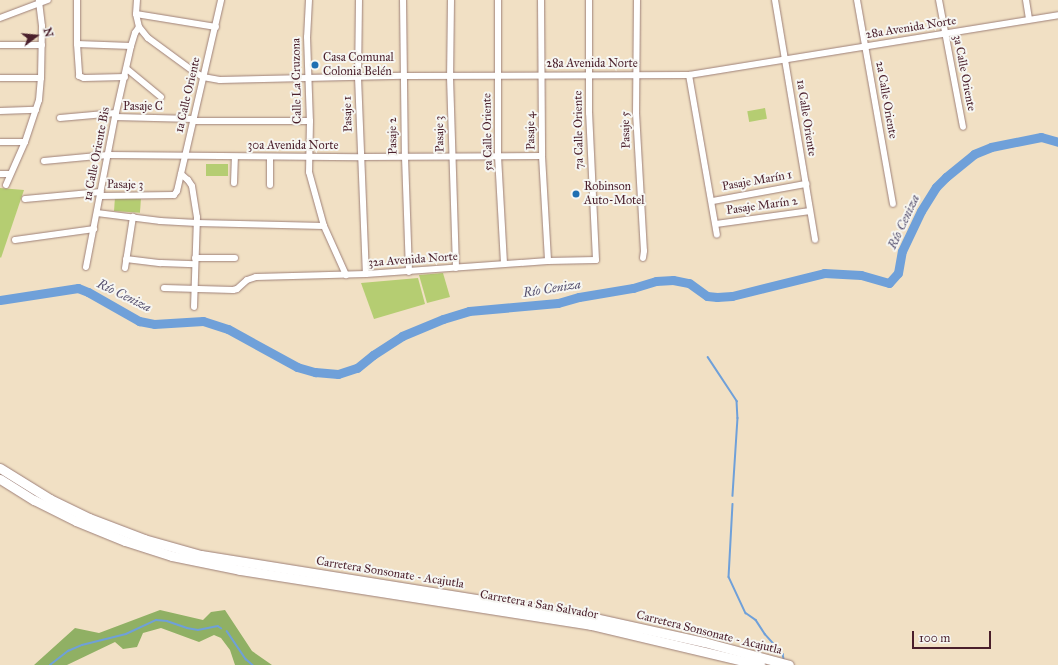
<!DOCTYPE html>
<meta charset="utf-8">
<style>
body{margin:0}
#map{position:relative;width:1058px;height:665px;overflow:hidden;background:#f1e0c4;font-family:"IM FELL Great Primer",serif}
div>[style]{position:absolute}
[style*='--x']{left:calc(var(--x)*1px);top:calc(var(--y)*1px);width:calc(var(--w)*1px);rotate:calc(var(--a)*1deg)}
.green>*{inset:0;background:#b5cd72;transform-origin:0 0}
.forest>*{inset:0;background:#90b064}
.stream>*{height:1.5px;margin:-0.75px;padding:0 0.75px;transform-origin:0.75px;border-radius:0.75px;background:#6fa0d9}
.river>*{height:9px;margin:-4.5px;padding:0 4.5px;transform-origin:4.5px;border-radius:4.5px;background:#6fa0d9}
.roads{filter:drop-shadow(0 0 1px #9e8078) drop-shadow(0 0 1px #9e8078)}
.minor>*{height:6px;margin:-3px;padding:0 3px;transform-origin:3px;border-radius:3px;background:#fff}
.highway>*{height:9px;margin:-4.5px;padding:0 4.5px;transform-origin:4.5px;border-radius:4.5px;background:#fff}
.dots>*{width:11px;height:11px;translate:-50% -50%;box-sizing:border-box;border:2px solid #f6f6f2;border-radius:50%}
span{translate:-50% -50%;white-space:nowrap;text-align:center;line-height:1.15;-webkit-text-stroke:4px #f6f6f2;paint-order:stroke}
.street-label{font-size:12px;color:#4a1f2b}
.poi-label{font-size:12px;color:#4a1f2b}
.left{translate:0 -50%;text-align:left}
.water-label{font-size:13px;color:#595371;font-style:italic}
.north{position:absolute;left:16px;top:16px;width:40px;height:40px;-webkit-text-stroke:3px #f6f6f2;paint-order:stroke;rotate:74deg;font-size:11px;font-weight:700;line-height:16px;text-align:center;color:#4a1f2b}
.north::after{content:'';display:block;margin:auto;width:14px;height:18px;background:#4a1f2b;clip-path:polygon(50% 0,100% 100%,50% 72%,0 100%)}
.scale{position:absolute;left:912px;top:631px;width:79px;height:18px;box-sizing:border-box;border:2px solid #4a1f2b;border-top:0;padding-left:5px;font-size:12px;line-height:14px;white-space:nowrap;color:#4a1f2b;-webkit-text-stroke:3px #f6f6f2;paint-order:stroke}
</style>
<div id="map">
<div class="green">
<div style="left:765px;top:108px;width:11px;height:18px;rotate:80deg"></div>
<div style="left:206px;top:164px;width:22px;height:12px"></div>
<div style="clip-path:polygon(0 188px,24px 190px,1px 258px,0 257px)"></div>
<div style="left:115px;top:197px;width:26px;height:14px;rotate:4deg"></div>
<div style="clip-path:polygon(443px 273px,450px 297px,427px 303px,419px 275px)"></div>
<div style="clip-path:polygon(418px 278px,425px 304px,374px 319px,361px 283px)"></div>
</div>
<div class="forest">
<div style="clip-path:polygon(160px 610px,203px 620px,211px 612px,225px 610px,252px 651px,272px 665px,235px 665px,230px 650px,221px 638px,214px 635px,199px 642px,161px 628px,143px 633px,137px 647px,123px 649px,115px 642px,67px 665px,34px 665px,75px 628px,99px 633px)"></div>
</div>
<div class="stream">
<div style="--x:708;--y:357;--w:53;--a:56.6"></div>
<div style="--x:737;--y:401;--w:17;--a:87"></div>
<div style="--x:738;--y:418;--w:78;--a:93.7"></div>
<div style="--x:733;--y:504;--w:73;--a:93.1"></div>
<div style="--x:729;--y:577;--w:40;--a:65"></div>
<div style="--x:746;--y:613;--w:12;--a:35"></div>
<div style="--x:756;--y:620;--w:17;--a:57"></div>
<div style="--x:765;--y:634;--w:27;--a:48"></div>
<div style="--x:783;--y:654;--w:5;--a:79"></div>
<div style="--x:227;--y:631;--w:34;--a:56"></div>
<div style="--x:246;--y:659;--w:9;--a:41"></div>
<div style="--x:50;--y:665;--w:23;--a:-38"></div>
<div style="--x:68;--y:651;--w:15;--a:-23"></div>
<div style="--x:82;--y:645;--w:45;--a:-14"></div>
<div style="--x:126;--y:634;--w:33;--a:-25"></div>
<div style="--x:156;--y:620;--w:11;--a:5"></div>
<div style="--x:167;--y:621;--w:21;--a:19"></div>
<div style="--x:187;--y:628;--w:11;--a:10"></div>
<div style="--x:198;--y:630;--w:20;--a:-11"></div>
<div style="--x:218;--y:626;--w:4;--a:34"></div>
</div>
<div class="river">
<div style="--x:0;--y:300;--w:79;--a:-8.7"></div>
<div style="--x:78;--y:288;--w:11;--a:22"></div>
<div style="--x:88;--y:292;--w:59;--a:29.6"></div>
<div style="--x:139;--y:321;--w:15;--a:11"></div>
<div style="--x:154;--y:324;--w:49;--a:-3.5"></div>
<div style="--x:203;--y:321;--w:26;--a:18"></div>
<div style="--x:228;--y:329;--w:79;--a:28.8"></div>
<div style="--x:297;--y:367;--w:19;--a:16"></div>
<div style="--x:315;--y:372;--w:23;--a:5"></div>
<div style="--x:338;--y:374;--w:20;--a:-18"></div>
<div style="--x:357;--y:368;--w:21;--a:-39"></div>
<div style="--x:373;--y:355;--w:35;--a:-33"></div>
<div style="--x:402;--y:336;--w:44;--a:-22.5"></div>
<div style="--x:443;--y:319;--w:27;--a:-17"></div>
<div style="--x:469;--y:311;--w:89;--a:-5.1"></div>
<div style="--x:558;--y:303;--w:22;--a:-16"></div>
<div style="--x:579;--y:297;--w:55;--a:-9.5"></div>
<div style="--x:633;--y:288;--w:24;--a:-17"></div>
<div style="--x:656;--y:281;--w:17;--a:-3"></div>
<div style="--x:673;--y:280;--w:16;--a:11"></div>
<div style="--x:689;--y:283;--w:22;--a:36"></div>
<div style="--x:707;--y:296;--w:10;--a:6"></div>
<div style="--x:717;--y:297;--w:15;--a:-4"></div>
<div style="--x:732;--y:296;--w:95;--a:-14"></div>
<div style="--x:824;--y:273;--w:37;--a:3"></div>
<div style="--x:861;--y:275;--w:29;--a:16"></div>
<div style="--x:889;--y:283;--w:13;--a:-48"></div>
<div style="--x:898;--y:273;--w:22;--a:-80"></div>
<div style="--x:902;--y:251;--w:44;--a:-64.6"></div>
<div style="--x:921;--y:211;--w:28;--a:-58"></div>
<div style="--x:936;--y:187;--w:14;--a:-45"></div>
<div style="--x:946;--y:177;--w:36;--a:-39"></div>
<div style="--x:974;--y:154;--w:18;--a:-22"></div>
<div style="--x:991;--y:147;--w:51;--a:-11.3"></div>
<div style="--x:1041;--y:137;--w:18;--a:16"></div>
</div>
<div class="roads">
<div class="minor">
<div style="--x:77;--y:0;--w:44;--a:90"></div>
<div style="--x:77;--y:44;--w:32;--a:86"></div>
<div style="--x:79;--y:76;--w:5;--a:22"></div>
<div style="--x:84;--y:78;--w:41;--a:-1.4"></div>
<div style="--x:309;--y:0;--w:37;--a:93"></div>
<div style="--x:307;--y:37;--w:84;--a:88"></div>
<div style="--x:310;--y:121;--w:51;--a:91.1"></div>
<div style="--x:309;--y:172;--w:56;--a:74.5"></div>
<div style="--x:324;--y:226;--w:54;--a:65.8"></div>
<div style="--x:359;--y:0;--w:77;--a:90.7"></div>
<div style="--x:358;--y:77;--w:197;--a:87.7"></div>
<div style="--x:403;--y:0;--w:157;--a:89.3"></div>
<div style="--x:405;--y:157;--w:115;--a:88"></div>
<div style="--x:451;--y:0;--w:77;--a:90.7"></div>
<div style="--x:450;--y:77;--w:191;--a:88.2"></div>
<div style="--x:498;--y:0;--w:156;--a:90"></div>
<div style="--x:498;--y:156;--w:108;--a:86.8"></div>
<div style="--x:541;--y:0;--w:156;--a:89.6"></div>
<div style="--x:542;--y:156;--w:105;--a:86.7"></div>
<div style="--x:637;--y:0;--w:113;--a:90.5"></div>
<div style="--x:636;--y:113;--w:138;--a:86.7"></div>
<div style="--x:644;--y:251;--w:7;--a:98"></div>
<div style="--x:775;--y:0;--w:243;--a:80.5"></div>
<div style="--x:857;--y:0;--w:207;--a:80"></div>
<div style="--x:939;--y:0;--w:129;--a:79.3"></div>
<div style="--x:1026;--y:0;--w:19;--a:81"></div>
<div style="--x:136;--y:14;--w:81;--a:9.2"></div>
<div style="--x:0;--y:18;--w:51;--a:-20.6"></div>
<div style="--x:139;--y:27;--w:14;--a:51"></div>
<div style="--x:148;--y:38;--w:56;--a:36.3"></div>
<div style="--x:193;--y:71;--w:12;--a:31"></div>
<div style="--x:203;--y:77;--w:17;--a:10"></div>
<div style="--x:220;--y:80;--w:183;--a:-1.3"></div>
<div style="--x:403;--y:76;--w:286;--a:-0.2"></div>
<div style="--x:689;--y:75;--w:374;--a:-9.2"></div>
<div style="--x:77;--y:44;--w:54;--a:2.1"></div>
<div style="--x:0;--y:45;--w:42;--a:0"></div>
<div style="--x:127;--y:69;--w:44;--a:39.5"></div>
<div style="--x:689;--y:75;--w:162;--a:80.1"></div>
<div style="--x:0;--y:78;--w:41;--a:0"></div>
<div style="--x:0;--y:111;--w:36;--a:-2"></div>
<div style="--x:115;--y:117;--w:79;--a:1.5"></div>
<div style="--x:60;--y:118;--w:56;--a:-5.1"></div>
<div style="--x:193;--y:121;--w:117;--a:0"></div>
<div style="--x:0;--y:142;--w:25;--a:0"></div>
<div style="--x:44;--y:161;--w:64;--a:-5.4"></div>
<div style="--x:108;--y:155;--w:253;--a:0.5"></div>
<div style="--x:361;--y:157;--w:181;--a:-0.3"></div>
<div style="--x:0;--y:174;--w:10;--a:0"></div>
<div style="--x:181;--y:174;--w:9;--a:41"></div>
<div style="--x:188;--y:180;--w:7;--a:56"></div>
<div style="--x:192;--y:186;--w:31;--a:81"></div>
<div style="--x:197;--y:217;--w:90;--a:91.9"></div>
<div style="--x:234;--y:183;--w:26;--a:-88"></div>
<div style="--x:6;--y:185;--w:47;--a:-66.2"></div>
<div style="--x:25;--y:142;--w:44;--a:-71.6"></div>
<div style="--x:39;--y:100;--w:22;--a:-85"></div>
<div style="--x:41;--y:78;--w:52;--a:-88.9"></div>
<div style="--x:42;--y:26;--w:26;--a:-97"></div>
<div style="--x:270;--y:185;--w:28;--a:-90"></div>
<div style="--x:100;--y:196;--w:74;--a:-0.8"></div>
<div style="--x:174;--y:195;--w:5;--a:-53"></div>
<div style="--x:177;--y:191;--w:196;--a:-77"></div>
<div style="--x:25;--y:199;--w:76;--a:-5.3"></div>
<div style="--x:713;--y:201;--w:95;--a:-10.4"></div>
<div style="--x:97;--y:213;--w:64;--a:7.2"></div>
<div style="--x:160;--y:221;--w:37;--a:3"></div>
<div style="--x:197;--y:223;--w:127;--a:1.4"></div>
<div style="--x:716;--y:224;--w:95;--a:-7.9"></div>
<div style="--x:15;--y:240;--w:80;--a:-7.9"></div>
<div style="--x:195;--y:258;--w:40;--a:0"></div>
<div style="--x:126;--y:259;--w:35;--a:7"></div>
<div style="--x:161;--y:263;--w:34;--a:2"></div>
<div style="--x:86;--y:267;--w:153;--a:-79.1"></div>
<div style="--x:115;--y:117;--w:73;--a:-77.3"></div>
<div style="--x:131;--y:46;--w:14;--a:-73"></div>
<div style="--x:135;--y:33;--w:7;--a:-56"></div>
<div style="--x:139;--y:27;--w:13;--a:-103"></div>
<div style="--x:136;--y:14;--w:14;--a:-86"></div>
<div style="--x:125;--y:268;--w:52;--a:-81.1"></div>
<div style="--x:164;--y:288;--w:69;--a:1.7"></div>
<div style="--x:233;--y:290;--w:4;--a:-14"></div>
<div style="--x:237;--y:289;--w:13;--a:-42"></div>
<div style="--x:247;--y:280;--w:9;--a:-18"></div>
<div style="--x:256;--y:277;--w:110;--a:-1.6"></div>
<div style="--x:366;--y:274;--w:182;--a:-4.1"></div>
<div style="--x:548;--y:261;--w:48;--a:-1.2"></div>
<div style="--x:596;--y:260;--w:147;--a:-92.7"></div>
<div style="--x:589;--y:113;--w:113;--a:-90"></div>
</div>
<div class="highway">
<div style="--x:0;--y:468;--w:59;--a:31.8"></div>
<div style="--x:50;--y:499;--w:43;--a:26"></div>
<div style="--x:89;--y:518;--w:59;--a:20.9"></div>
<div style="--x:144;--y:539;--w:59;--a:15.7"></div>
<div style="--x:201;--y:555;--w:394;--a:9.1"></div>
<div style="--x:590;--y:617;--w:117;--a:12.4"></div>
<div style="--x:704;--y:642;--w:88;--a:15.1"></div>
<div style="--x:0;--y:479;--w:40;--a:32"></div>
<div style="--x:34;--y:500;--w:47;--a:26.6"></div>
<div style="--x:76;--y:521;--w:53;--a:22.2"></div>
<div style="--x:125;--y:541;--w:49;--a:17.7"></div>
<div style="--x:172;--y:556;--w:69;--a:11.6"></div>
<div style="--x:240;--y:570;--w:355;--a:8.9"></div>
<div style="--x:591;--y:625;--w:174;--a:13.3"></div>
</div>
</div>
<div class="dots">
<div style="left:315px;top:65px;background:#1f6fb2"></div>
<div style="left:576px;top:194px;background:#1f6fb2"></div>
</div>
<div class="street-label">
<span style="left:911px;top:28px;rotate:-9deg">28a Avenida Norte</span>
<span style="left:592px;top:64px">28a Avenida Norte</span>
<span style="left:964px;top:73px;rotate:79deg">3a Calle Oriente</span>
<span style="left:297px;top:81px;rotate:-91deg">Calle La Cruzona</span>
<span style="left:188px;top:95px;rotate:-77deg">1a Calle Oriente</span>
<span style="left:886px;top:100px;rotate:80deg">2a Calle Oriente</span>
<span style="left:143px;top:107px">Pasaje C</span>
<span style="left:348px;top:114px;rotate:-92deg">Pasaje 1</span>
<span style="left:806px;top:118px;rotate:81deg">1a Calle Oriente</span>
<span style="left:579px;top:130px;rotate:-91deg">7a Calle Oriente</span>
<span style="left:626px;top:130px;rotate:-92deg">Pasaje 5</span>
<span style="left:531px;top:131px;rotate:-91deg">Pasaje 4</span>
<span style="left:488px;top:132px;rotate:-91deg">5a Calle Oriente</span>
<span style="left:440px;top:134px;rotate:-91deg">Pasaje 3</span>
<span style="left:393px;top:136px;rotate:-91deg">Pasaje 2</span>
<span style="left:293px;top:146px">30a Avenida Norte</span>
<span style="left:97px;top:154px;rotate:-79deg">1a Calle Oriente Bis</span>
<span style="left:757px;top:181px;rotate:-10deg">Pasaje Marín 1</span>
<span style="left:125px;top:185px;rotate:1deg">Pasaje 3</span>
<span style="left:762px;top:206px;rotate:-8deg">Pasaje Marín 2</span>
<span style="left:413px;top:260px;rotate:-4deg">32a Avenida Norte</span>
<span style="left:390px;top:573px;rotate:9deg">Carretera Sonsonate - Acajutla</span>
<span style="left:539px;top:605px;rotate:10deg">Carretera a San Salvador</span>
<span style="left:709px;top:633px;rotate:14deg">Carretera Sonsonate - Acajutla</span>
</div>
<div class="poi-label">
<span class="left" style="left:323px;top:65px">Casa Comunal<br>Colonia Belén</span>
<span class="left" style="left:584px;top:194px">Robinson<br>Auto-Motel</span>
</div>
<div class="water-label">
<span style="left:904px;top:222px;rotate:-65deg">Río Ceniza</span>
<span style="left:552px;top:289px;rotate:-9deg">Río Ceniza</span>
<span style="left:124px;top:296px;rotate:26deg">Río Ceniza</span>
</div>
<div class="north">N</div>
<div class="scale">100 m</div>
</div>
